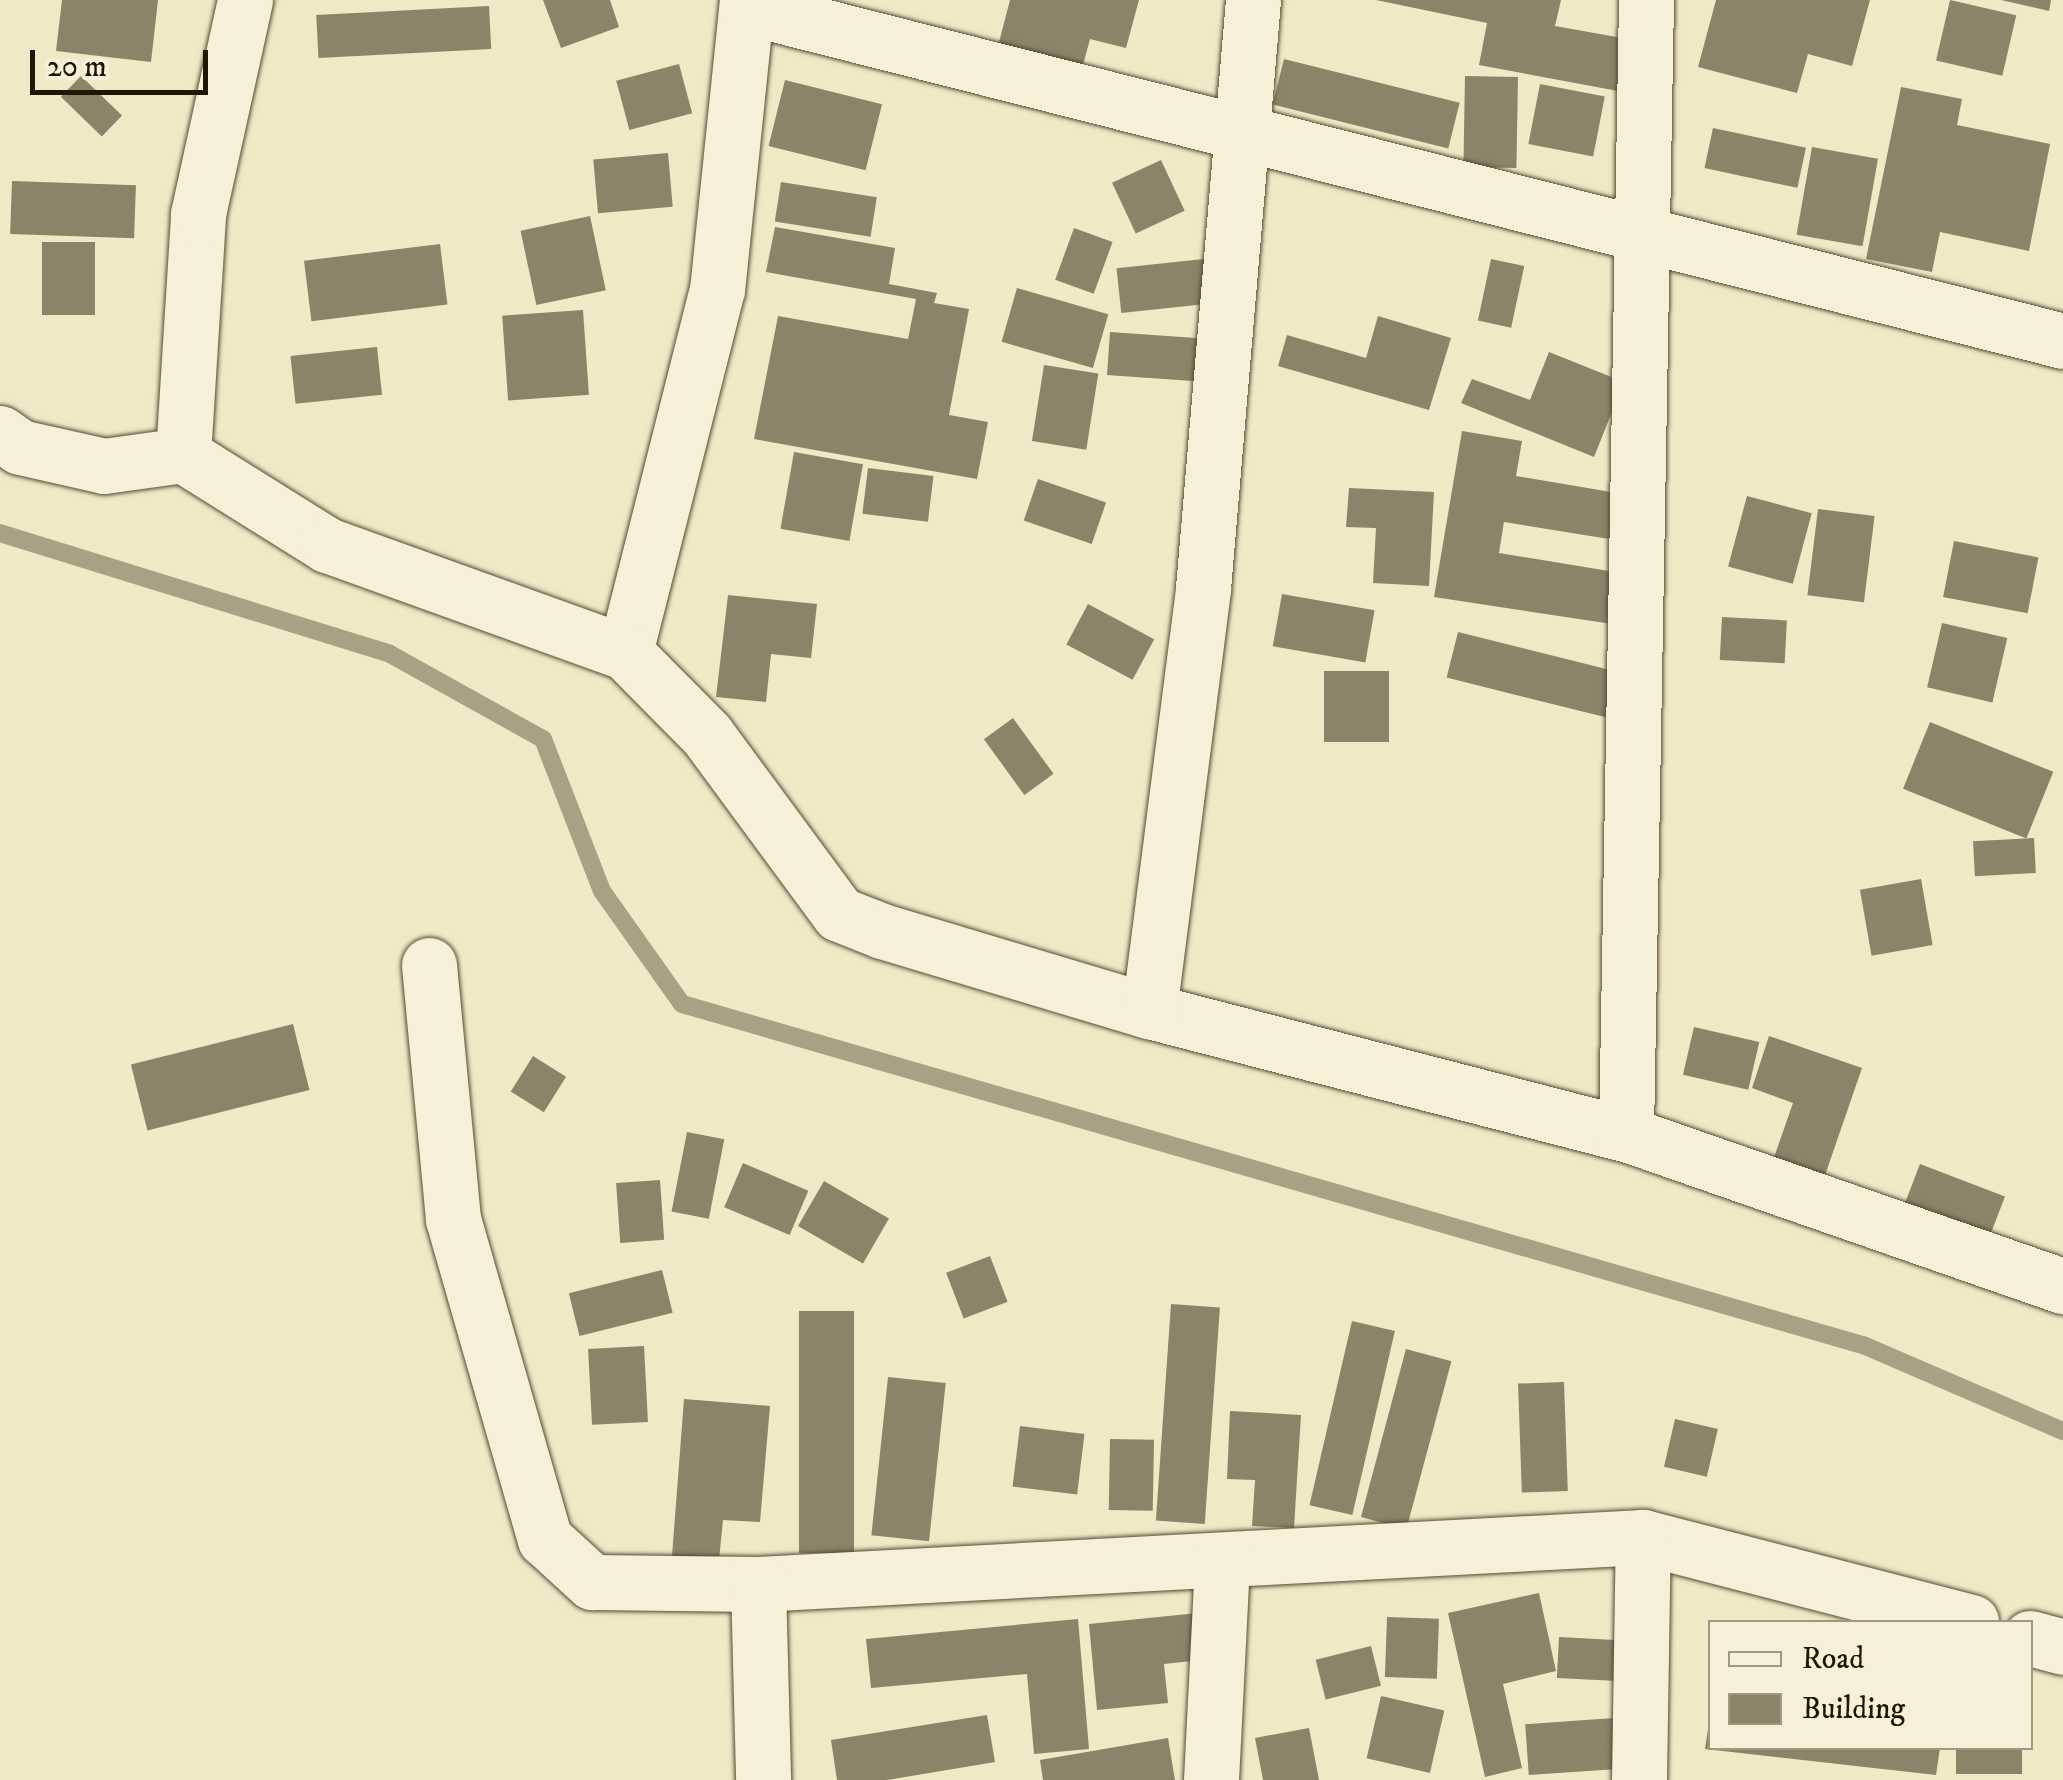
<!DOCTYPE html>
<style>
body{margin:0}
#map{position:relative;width:2063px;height:1780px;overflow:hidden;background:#f1e8c5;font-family:"IM FELL DW Pica",serif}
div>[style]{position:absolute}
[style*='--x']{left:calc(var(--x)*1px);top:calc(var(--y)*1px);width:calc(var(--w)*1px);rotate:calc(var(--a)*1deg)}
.stream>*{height:18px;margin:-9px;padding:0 9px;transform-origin:9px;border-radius:9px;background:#aaa084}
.building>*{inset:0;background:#8d8369;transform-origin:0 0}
.roads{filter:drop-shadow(0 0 2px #554a35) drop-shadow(0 0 2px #554a35)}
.street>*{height:55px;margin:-27.5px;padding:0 27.5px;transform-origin:27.5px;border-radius:27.5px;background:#f6f0d9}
span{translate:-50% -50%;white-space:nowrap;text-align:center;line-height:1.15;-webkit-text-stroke:10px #f6f0d9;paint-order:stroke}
.legend{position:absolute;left:1708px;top:1620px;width:325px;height:130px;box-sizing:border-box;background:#f6f0d9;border:2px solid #a19884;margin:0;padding:12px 18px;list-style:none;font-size:30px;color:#211505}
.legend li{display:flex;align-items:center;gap:20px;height:50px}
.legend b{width:50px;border:2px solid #a19884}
.scale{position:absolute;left:30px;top:50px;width:178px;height:45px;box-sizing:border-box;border:5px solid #211505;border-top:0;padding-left:12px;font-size:30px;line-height:35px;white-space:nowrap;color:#211505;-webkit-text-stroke:8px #f6f0d9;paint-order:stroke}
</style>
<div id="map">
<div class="stream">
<div style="--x:0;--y:533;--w:408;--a:17.2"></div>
<div style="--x:390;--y:654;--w:175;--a:29.1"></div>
<div style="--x:543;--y:739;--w:163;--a:68.8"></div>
<div style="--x:602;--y:891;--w:138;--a:54.7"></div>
<div style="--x:682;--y:1004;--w:1229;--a:16.11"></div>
<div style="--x:1863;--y:1345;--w:218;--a:23.3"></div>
</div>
<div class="building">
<div style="clip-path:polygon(62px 0,158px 0,151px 62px,56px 51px)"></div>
<div style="clip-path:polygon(543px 0,610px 0,619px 27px,561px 48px)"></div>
<div style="clip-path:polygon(1010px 0,1139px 0,1126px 48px,1090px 39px,1082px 69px,998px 46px)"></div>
<div style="clip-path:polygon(1376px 0,1561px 0,1555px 26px,1628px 39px,1618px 91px,1479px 65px,1487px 23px)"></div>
<div style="clip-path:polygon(1716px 0,1870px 0,1852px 66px,1808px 54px,1797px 93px,1698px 67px)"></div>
<div style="left:1950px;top:0;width:68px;height:62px;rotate:13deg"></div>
<div style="clip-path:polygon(2001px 0,2051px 0,2049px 11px)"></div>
<div style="left:489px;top:6px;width:43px;height:173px;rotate:87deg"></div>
<div style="left:1284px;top:59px;width:181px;height:47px;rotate:14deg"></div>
<div style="left:679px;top:64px;width:51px;height:65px;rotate:75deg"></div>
<div style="left:81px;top:76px;width:57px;height:29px;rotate:44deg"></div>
<div style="left:1465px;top:76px;width:53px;height:91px;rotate:1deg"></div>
<div style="left:785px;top:80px;width:100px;height:68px;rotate:14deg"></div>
<div style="left:1540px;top:84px;width:66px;height:61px;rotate:11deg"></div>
<div style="clip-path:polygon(1901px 87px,1962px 99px,1957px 125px,2050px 144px,2029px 251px,1940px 232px,1932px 272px,1866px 259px)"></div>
<div style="left:1713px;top:128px;width:95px;height:41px;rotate:12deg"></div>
<div style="left:1812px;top:147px;width:67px;height:89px;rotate:10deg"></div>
<div style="left:668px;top:153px;width:54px;height:75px;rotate:85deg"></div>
<div style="left:1161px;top:160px;width:56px;height:54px;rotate:65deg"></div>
<div style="left:12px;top:181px;width:124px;height:53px;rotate:2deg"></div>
<div style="left:781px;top:182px;width:97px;height:40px;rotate:9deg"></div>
<div style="left:590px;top:216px;width:76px;height:71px;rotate:78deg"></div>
<div style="clip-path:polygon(775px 227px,895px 248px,889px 284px,937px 293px,934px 303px,969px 309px,949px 415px,988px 422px,977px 479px,754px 439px,778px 316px,908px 339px,916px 299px,766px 272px)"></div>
<div style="left:1074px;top:228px;width:41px;height:55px;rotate:20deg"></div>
<div style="left:42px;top:242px;width:53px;height:73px"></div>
<div style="left:440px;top:244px;width:61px;height:137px;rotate:83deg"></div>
<div style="left:1213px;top:258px;width:45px;height:97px;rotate:84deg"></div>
<div style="left:1491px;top:259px;width:34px;height:63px;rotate:12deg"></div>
<div style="left:1017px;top:288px;width:95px;height:56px;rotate:16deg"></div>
<div style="left:583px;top:310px;width:85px;height:81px;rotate:86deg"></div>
<div style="clip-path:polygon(1378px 316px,1451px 338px,1429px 410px,1278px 366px,1287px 335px,1366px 358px)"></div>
<div style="left:1110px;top:332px;width:104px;height:43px;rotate:4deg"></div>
<div style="left:377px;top:347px;width:48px;height:87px;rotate:84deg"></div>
<div style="clip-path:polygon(1549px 352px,1624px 382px,1594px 457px,1461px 403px,1472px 379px,1530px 400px)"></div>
<div style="left:1044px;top:365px;width:55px;height:77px;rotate:9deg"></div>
<div style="clip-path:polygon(1462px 431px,1522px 441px,1516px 476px,1617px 493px,1609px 539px,1504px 522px,1499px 553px,1621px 573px,1612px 624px,1434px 597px)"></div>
<div style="left:794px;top:452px;width:70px;height:78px;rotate:10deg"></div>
<div style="left:868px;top:468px;width:66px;height:46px;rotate:7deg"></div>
<div style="left:1038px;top:479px;width:72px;height:44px;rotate:19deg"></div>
<div style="clip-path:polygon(1349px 488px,1434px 492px,1429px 586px,1373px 583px,1376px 528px,1346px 527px)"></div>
<div style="left:1747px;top:496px;width:67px;height:73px;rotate:15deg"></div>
<div style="left:1818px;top:509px;width:57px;height:87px;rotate:7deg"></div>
<div style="left:1954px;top:541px;width:86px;height:57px;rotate:11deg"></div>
<div style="left:1282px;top:594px;width:94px;height:53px;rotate:10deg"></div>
<div style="clip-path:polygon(728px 595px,817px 604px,811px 658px,771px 654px,766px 702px,716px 697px)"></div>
<div style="left:1088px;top:604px;width:75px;height:46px;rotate:28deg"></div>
<div style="left:1722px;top:617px;width:65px;height:43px;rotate:3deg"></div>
<div style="left:1942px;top:623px;width:67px;height:66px;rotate:13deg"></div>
<div style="left:1458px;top:632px;width:165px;height:47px;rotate:14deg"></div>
<div style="left:1324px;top:671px;width:65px;height:71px"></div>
<div style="left:1013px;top:718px;width:69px;height:36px;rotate:54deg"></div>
<div style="left:1930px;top:722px;width:133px;height:72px;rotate:22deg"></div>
<div style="left:2034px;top:838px;width:35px;height:61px;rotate:87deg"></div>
<div style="left:1921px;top:879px;width:67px;height:62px;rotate:80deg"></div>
<div style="left:293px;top:1024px;width:68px;height:167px;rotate:76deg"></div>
<div style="left:1694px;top:1027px;width:67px;height:49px;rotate:13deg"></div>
<div style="clip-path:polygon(1769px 1036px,1862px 1068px,1822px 1184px,1771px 1166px,1793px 1103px,1752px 1088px)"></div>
<div style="left:533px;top:1056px;width:39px;height:42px;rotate:32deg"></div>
<div style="left:687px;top:1132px;width:38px;height:81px;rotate:11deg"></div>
<div style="left:743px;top:1163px;width:71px;height:48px;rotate:23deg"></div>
<div style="left:1920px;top:1164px;width:91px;height:55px;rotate:21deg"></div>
<div style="left:660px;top:1180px;width:60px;height:44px;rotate:86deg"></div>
<div style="left:824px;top:1181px;width:75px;height:52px;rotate:30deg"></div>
<div style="left:990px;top:1256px;width:49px;height:47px;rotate:69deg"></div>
<div style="left:662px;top:1270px;width:44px;height:96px;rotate:76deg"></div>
<div style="left:1171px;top:1304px;width:49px;height:217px;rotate:4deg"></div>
<div style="left:799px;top:1311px;width:55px;height:242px"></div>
<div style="left:1352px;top:1321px;width:44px;height:189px;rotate:13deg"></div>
<div style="left:644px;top:1346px;width:76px;height:56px;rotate:87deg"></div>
<div style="left:1406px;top:1349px;width:47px;height:174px;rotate:15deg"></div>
<div style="left:888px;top:1377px;width:58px;height:159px;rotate:6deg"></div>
<div style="left:1564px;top:1382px;width:109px;height:46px;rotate:88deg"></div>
<div style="clip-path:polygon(684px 1399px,770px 1406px,760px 1522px,723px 1520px,719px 1560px,672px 1556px)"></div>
<div style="clip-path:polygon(1230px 1411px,1301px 1415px,1294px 1528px,1252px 1526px,1255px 1480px,1227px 1479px)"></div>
<div style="left:1675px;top:1419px;width:44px;height:49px;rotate:13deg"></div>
<div style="left:1020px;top:1426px;width:65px;height:61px;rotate:7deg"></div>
<div style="left:1110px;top:1439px;width:44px;height:71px;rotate:1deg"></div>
<div style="clip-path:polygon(1539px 1593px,1556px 1671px,1503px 1684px,1522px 1768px,1485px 1777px,1448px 1613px)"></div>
<div style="clip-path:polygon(1198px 1613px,1202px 1660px,1164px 1664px,1168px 1703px,1097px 1710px,1089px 1624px)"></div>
<div style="left:1387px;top:1617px;width:52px;height:60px;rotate:2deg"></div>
<div style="clip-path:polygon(1078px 1619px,1089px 1749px,1034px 1754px,1027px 1674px,871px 1688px,866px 1639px)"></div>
<div style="left:1559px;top:1637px;width:65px;height:41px;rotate:3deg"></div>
<div style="left:1371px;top:1646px;width:41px;height:57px;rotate:76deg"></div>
<div style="left:1381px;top:1696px;width:65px;height:64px;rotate:13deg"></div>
<div style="clip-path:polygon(987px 1715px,995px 1762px,887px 1780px,837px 1780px,831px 1740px)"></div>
<div style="left:1614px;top:1718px;width:51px;height:89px;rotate:86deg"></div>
<div style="clip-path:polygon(1309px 1728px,1319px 1780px,1263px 1780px,1255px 1738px)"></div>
<div style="clip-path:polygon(1708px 1729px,1710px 1748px,1940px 1748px,1936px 1775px,1705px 1749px)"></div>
<div style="clip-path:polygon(1168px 1738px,1175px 1780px,1043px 1780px,1040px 1760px)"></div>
<div style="left:1956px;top:1748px;width:66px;height:26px"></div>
</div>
<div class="roads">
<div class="street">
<div style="--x:747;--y:0;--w:291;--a:95.9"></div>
<div style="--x:717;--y:289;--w:374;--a:104.2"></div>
<div style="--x:625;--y:652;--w:117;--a:45.3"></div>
<div style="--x:707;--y:735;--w:222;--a:53.6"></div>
<div style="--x:839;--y:914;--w:46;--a:21.6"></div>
<div style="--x:882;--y:931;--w:279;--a:16.7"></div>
<div style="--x:1149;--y:1011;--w:493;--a:14.5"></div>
<div style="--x:1626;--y:1134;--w:463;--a:19.2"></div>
<div style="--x:747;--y:7;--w:1358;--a:14.24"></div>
<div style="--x:0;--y:433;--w:24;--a:35"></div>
<div style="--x:20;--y:447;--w:86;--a:12.7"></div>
<div style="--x:104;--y:466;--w:80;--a:-7.9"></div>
<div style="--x:183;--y:455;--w:241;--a:-86.4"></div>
<div style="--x:198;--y:214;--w:219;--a:-77.6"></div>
<div style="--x:183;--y:455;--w:170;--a:32"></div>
<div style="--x:327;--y:545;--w:317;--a:19.8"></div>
<div style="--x:429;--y:965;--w:255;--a:84.6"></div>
<div style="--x:453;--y:1219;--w:333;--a:74"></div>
<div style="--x:545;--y:1539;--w:64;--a:42.5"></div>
<div style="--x:592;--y:1582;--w:166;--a:0.7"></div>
<div style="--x:758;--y:1584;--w:886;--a:-3.04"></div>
<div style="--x:1643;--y:1537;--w:339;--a:14.5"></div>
<div style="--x:1149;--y:1011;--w:426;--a:-82.7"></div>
<div style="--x:1203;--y:588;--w:590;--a:-85.14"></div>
<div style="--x:1626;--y:1134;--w:1134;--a:-88.99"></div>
<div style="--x:758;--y:1584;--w:196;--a:88.5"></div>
<div style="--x:2030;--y:1638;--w:34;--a:15"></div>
<div style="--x:1211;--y:1780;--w:220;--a:-87.1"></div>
<div style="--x:1639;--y:1780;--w:243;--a:-89.1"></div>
</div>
</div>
<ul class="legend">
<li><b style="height:12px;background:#f6f0d9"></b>Road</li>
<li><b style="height:28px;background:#8d8369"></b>Building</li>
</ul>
<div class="scale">20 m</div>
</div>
